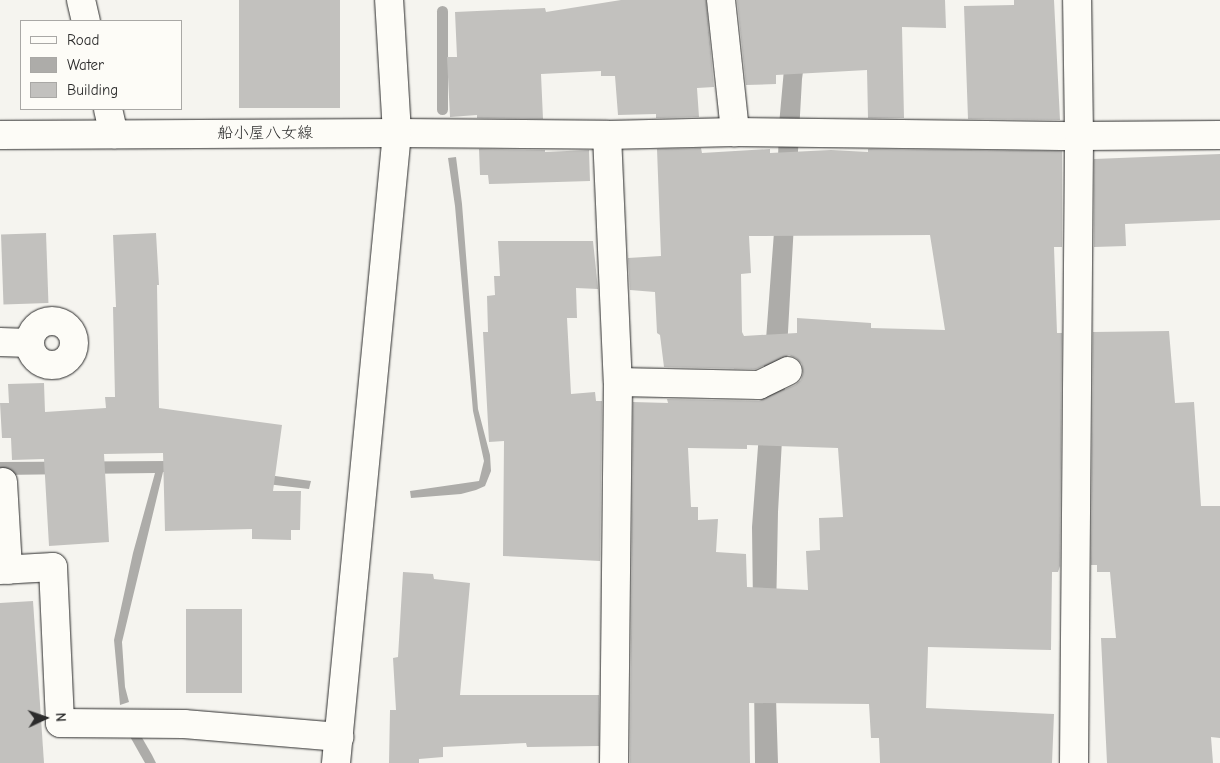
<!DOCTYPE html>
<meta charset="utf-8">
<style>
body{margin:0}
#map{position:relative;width:1220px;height:763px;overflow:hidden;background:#f5f4ef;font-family:"Comic Neue","Klee One",sans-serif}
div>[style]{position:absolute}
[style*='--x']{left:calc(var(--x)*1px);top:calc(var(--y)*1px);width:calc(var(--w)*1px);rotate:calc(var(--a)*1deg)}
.water>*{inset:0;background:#adaca9}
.stream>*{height:11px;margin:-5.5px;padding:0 5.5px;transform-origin:5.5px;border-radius:5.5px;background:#adaca9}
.building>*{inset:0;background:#c2c1be;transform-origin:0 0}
.roads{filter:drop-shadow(0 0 1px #2b2b2b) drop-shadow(0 0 1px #2b2b2b)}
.street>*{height:28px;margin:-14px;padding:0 14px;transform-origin:14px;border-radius:14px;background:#fdfcf7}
.street>.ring{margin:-14px;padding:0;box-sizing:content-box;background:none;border:28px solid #fdfcf7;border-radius:50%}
.secondary>*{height:28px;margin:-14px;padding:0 14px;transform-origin:14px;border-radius:14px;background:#fdfcf7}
span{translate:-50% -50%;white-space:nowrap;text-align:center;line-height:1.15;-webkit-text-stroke:4px #fdfcf7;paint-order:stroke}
.street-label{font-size:16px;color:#2b2b2b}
.legend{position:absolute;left:20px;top:20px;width:162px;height:90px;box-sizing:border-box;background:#fdfcf7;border:1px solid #a9a8a5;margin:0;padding:6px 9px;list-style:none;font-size:15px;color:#2b2b2b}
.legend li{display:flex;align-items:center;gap:10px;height:25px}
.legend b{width:25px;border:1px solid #a9a8a5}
.north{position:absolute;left:20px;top:693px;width:50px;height:50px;-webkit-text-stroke:4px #fdfcf7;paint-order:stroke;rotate:87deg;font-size:14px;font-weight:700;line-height:20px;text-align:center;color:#2b2b2b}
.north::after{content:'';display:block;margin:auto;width:18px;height:22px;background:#2b2b2b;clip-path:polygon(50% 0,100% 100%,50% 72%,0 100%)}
</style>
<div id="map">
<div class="water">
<div style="clip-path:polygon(813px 0,802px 79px,778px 512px,775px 666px,778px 763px,755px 763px,752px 527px,777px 192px,779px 125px,789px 13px)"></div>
<div style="clip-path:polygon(456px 157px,462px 204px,478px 409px,490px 455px,491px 471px,485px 486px,476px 490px,461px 494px,411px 498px,410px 491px,479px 481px,484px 461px,473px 411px,455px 206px,448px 158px)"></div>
<div style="clip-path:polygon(169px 461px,311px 481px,309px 489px,163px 472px,122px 642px,125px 687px,129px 702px,120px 705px,114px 640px,133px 553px,155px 473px,0 475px,0 462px)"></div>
<div style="clip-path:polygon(137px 729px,152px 755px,156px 763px,145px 763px,128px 733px)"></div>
</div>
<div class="stream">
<div style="--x:442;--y:109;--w:98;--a:-90"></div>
</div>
<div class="building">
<div style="left:239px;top:0;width:101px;height:108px"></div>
<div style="clip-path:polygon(621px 0,706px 0,714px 87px,697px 88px,699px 117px,656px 118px,656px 114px,618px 115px,615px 76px,601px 76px,601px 71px,541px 74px,543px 119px,477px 118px,477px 115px,450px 117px,447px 57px,457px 57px,455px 12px,545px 8px,546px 12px)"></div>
<div style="clip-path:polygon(737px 0,945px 0,946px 28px,902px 27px,904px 118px,868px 118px,867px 70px,776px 75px,776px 84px,746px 85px)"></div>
<div style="clip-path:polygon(1014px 0,1054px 0,1060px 120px,968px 119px,964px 6px,1014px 5px)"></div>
<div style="clip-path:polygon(evenodd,701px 148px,702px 153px,770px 149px,770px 153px,831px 150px,868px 152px,868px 149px,1062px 151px,1062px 247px,1054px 247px,1057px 333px,1062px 333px,1060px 566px,1058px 572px,1052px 572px,1051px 650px,928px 647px,926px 708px,1054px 714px,1052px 763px,880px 763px,879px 738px,871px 738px,869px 704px,749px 703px,750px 763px,630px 763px,633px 402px,668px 403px,667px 399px,759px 401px,795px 385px,801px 380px,803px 373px,802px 364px,796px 358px,789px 355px,756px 369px,664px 367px,660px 335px,657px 333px,655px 292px,630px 290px,628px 258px,661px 256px,657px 149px,701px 148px,930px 235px,945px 330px,871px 328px,871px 323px,797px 318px,797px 333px,744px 336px,742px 332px,741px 274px,751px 273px,749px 236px,930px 235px,701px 148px,747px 445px,838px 448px,843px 517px,819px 518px,820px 550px,806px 551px,808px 590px,747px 587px,746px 554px,716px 552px,718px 519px,698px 520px,698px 507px,691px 507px,688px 448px,747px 449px,747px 445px)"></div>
<div style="clip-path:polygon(479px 149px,545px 150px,545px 152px,589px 150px,590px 181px,489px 184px,488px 175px,480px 175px)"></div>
<div style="clip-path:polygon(1220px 154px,1220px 220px,1125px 224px,1126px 246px,1094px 247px,1094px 159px)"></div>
<div style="left:46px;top:233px;width:70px;height:45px;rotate:88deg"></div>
<div style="clip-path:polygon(156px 233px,159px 285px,157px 285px,159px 408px,282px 425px,273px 491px,301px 491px,300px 530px,291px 530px,291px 540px,252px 539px,252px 529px,165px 531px,163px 453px,104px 454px,109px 542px,49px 546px,44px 459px,12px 460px,11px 438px,2px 438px,0 403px,9px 403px,8px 384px,44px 383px,45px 412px,106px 408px,105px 397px,115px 397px,113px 307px,116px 307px,113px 235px)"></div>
<div style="clip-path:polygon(498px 241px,593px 241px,598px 289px,576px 288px,577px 318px,567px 318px,571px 394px,595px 392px,596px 401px,602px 401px,600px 561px,503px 556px,504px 441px,489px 442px,483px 332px,488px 332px,487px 296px,495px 295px,494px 276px,500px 276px)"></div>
<div style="clip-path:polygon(1169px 331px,1175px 403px,1194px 402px,1201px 506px,1220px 506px,1220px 738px,1211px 737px,1213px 763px,1107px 763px,1101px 638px,1116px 638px,1110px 572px,1097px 572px,1097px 565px,1091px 565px,1093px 332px)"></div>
<div style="clip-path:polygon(403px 572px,433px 574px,434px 579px,470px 583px,460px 695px,599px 695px,599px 746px,527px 747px,526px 743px,443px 747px,443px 757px,419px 759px,419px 763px,389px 763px,390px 710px,396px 710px,393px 658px,398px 657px)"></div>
<div style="clip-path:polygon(33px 601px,44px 763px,0 763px,0 603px)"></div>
<div style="left:186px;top:609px;width:56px;height:84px"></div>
</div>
<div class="roads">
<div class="street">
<div style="--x:81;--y:0;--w:22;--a:77"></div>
<div style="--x:721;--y:0;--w:133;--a:83.9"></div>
<div style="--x:108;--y:109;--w:26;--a:77"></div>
<div style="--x:397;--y:133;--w:210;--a:0.5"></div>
<div style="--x:607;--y:135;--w:128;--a:-1.3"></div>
<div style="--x:735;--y:132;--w:344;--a:0.7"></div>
<div style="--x:1079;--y:136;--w:141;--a:-0.4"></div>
<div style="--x:607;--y:135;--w:247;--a:87.5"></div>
<div style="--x:618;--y:382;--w:381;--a:90.6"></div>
<div class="ring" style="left:30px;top:321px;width:16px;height:16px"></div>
<div style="--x:0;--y:342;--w:29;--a:2"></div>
<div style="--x:618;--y:382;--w:141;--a:1.2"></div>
<div style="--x:759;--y:385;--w:32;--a:-26"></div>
<div style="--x:3;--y:482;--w:88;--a:86.7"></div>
<div style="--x:0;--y:570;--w:53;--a:-3.2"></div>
<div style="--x:53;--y:567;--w:156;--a:87.4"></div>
<div style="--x:60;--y:723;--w:124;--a:0.5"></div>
<div style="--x:184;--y:724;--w:156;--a:4.8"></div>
<div style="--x:1074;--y:763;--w:627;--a:-89.54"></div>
<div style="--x:1079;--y:136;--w:136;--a:-90.8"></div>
</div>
<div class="secondary">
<div style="--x:0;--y:135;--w:397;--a:-0.3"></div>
<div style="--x:336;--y:763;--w:633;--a:-84.47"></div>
<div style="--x:397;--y:133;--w:133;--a:-93.4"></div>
</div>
</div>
<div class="street-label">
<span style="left:265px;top:133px">船小屋八女線</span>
</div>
<ul class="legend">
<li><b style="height:6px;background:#fdfcf7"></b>Road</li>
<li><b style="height:14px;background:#adaca9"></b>Water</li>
<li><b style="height:14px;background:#c2c1be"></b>Building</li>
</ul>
<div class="north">N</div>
</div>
